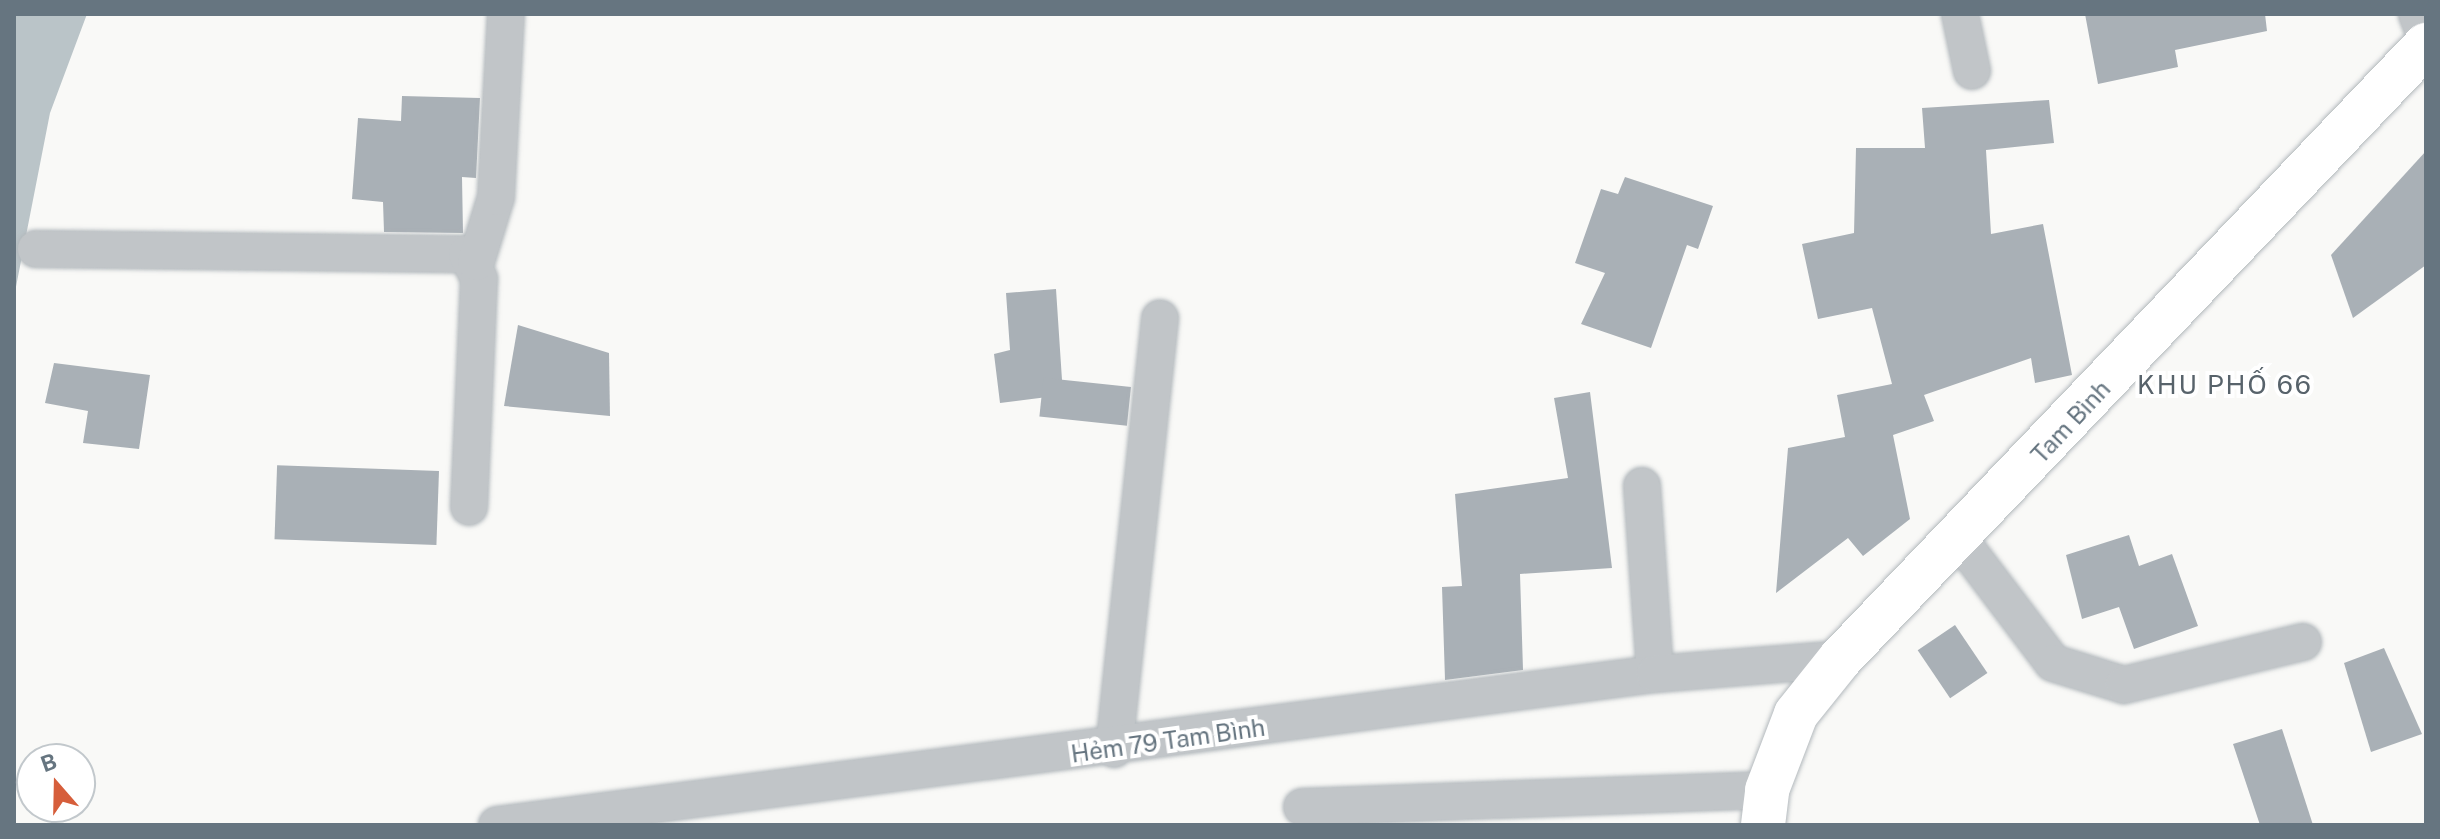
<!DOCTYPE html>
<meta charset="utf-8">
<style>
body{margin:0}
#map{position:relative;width:2440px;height:839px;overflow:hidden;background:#f9f9f7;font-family:"Public Sans",sans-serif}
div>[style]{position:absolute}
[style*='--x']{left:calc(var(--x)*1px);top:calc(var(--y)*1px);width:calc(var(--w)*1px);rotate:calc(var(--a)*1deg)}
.water>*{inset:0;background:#bac4c8}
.building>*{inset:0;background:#a9b0b6;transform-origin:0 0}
.roads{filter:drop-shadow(0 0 2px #b3b9bd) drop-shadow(0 0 2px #b3b9bd)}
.minor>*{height:36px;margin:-18px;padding:0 18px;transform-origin:18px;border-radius:18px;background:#c1c5c8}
.secondary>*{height:44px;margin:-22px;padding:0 22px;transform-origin:22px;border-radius:22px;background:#fff}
span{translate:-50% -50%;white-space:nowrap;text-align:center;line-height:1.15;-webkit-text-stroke:8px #fff;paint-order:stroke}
.street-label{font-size:24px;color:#667580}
.neighbourhood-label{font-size:26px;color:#58636b;letter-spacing:2px}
.frame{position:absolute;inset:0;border:16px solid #667580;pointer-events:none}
.north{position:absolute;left:16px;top:743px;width:80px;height:80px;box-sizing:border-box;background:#fff;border:2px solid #c2c8cc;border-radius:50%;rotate:340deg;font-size:22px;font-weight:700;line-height:32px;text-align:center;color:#667580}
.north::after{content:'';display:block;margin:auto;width:28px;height:36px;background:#d65e3b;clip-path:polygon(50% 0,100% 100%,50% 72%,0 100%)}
</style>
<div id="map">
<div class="water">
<div style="clip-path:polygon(14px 14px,87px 14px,50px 113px,14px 297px)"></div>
</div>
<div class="building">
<div style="clip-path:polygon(2085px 14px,2265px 14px,2267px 31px,2175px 50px,2178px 67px,2098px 84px)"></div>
<div style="clip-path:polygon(402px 96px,480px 98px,476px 178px,462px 177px,463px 233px,384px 232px,383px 202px,352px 199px,358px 118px,401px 121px)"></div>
<div style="clip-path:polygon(2049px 100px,2054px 143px,1986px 150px,1991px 234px,2043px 224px,2072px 375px,2035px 383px,2031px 358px,1924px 395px,1934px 421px,1893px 435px,1910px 519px,1863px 556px,1848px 538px,1776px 593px,1788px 448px,1845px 437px,1837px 395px,1892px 384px,1872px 308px,1818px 319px,1802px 244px,1854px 233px,1856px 148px,1925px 148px,1922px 108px)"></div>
<div style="clip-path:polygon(2426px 151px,2426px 265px,2353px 318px,2331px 255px)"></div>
<div style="clip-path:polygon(1625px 177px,1713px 206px,1698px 249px,1687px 245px,1651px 348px,1581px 324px,1605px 273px,1575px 263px,1601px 189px,1618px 194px)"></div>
<div style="clip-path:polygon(1056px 289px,1063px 395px,1000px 403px,994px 354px,1010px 350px,1006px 293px)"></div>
<div style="clip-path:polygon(518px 325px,609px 353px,610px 416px,504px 406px)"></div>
<div style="clip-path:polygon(54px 363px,150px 375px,139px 449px,83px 443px,88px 411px,45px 403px)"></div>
<div style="left:1131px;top:387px;width:39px;height:88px;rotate:96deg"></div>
<div style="clip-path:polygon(1590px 392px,1612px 568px,1520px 574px,1523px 670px,1445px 680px,1442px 587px,1462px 586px,1455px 494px,1568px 478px,1554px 398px)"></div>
<div style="left:439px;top:471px;width:74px;height:162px;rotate:92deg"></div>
<div style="clip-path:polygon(2129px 535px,2139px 566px,2172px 554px,2198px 626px,2134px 649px,2119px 607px,2082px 619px,2066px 555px)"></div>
<div style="left:1955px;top:625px;width:58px;height:45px;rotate:56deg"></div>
<div style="clip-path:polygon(2384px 648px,2422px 734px,2371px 752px,2344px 663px)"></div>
<div style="clip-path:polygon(2282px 729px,2313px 825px,2260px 825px,2233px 744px)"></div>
</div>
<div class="roads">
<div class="minor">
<div style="--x:1960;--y:14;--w:58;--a:78.1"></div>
<div style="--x:2417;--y:14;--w:26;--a:69"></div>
<div style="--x:36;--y:249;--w:431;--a:0.7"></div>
<div style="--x:467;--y:254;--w:28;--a:64"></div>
<div style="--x:479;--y:279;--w:228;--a:92.5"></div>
<div style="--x:476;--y:262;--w:68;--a:-72.9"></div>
<div style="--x:496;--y:197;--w:183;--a:-86.9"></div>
<div style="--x:1642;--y:486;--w:188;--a:86"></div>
<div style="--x:1960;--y:540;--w:154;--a:52.9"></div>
<div style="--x:2053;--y:663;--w:74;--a:17.2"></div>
<div style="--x:2124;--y:685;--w:184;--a:-13.5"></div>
<div style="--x:1114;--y:749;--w:433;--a:-83.9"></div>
<div style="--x:1302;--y:807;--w:465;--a:-2.1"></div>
<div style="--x:497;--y:825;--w:1168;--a:-7.43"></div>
<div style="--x:1655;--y:674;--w:186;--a:-4.6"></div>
</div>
<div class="secondary">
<div style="--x:1763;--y:825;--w:35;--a:-83"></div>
<div style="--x:1767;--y:790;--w:81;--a:-69.1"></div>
<div style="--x:1796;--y:714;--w:70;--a:-51.3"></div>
<div style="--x:1840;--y:659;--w:849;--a:-46.34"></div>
</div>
</div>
<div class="street-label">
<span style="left:2071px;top:422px;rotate:-47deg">Tam Bình</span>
<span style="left:1168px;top:741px;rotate:-8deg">Hẻm 79 Tam Bình</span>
</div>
<div class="neighbourhood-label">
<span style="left:2225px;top:385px">KHU PHỐ 66</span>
</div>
<div class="frame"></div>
<div class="north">B</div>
</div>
